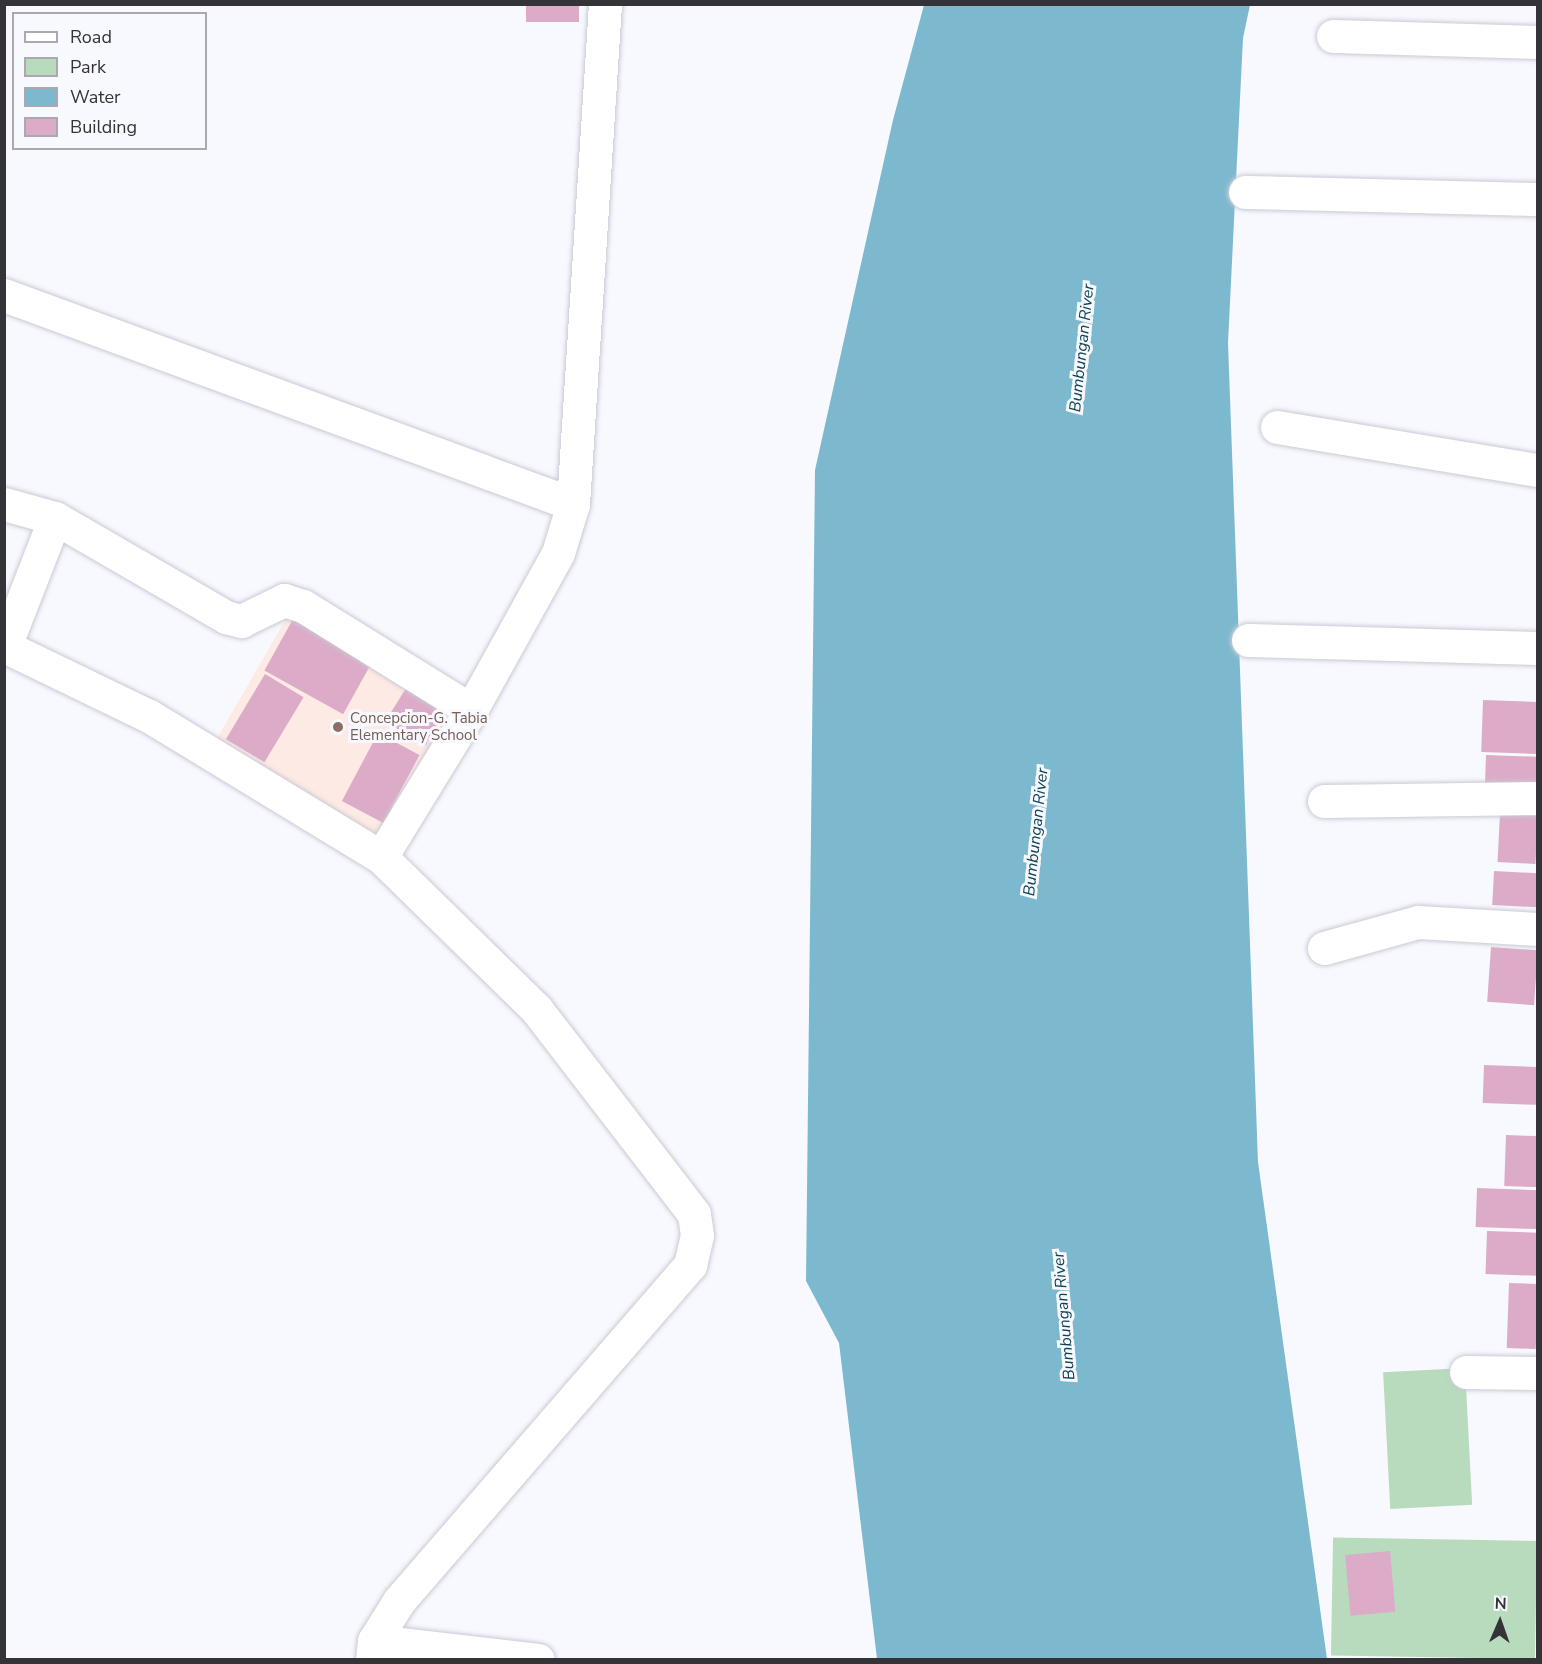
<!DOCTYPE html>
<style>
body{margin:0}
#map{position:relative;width:1542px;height:1664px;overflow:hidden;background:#f8f8ff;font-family:"Nunito Sans",sans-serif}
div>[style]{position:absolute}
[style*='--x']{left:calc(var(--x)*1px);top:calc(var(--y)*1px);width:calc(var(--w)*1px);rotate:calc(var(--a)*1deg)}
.education>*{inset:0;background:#feeae4;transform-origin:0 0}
.green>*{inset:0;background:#b7dbbc;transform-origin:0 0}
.water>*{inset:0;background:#7db9ce}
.building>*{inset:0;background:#dcabc8;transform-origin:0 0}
.roads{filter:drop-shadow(0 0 2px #cacad5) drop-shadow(0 0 2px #cacad5)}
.minor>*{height:33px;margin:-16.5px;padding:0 16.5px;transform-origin:16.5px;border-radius:16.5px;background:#fff}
.dots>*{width:16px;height:16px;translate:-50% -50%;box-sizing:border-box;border:3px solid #f8f8ff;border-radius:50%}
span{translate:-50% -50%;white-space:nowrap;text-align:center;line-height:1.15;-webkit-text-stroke:6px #f8f8ff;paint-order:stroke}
.education-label{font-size:15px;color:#785e54}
.left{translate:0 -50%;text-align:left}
.water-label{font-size:16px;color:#0d4352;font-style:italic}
.frame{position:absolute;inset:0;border:6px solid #333338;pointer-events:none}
.legend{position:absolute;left:12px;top:12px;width:195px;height:138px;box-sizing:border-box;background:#f8f8ff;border:2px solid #a9a9af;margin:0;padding:8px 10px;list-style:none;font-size:18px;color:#333338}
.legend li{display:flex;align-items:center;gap:12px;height:30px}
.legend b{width:30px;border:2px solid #a9a9af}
.north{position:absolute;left:1470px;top:1592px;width:60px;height:60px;-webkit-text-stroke:4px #f8f8ff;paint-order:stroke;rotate:2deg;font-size:16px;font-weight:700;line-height:24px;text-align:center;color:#333338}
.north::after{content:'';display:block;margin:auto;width:21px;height:27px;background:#333338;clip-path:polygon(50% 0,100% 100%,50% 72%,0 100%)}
</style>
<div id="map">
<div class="education">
<div style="left:290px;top:612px;width:192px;height:149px;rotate:30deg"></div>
</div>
<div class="green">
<div style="left:1465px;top:1368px;width:137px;height:82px;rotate:87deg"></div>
<div style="left:1537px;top:1541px;width:118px;height:204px;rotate:91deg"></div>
</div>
<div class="water">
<div style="clip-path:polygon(924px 5px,1250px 5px,1243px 38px,1228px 343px,1258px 1162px,1327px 1659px,877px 1659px,839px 1343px,806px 1281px,815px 470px,893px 120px)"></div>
</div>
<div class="building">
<div style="left:526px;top:4px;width:53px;height:18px"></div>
<div style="left:293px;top:619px;width:90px;height:59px;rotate:29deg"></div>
<div style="left:265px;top:674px;width:45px;height:76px;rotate:31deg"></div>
<div style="left:408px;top:685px;width:47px;height:43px;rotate:32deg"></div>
<div style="left:1483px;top:700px;width:55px;height:52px;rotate:2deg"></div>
<div style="left:378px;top:733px;width:47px;height:77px;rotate:28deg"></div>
<div style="left:1486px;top:755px;width:52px;height:36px;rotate:2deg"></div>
<div style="left:1500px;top:814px;width:38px;height:48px;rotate:3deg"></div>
<div style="left:1494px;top:871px;width:44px;height:34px;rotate:3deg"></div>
<div style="left:1491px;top:947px;width:47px;height:55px;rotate:4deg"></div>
<div style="left:1484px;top:1065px;width:54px;height:38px;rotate:2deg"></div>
<div style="left:1506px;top:1135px;width:32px;height:51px;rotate:2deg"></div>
<div style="left:1477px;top:1188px;width:61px;height:39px;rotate:2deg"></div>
<div style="left:1487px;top:1231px;width:51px;height:43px;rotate:2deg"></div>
<div style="left:1509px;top:1283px;width:29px;height:65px;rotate:2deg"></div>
<div style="left:1390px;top:1551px;width:61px;height:45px;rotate:85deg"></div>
</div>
<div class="roads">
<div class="minor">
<div style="--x:1333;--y:36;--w:205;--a:1.7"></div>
<div style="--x:1245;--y:192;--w:293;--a:1.4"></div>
<div style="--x:4;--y:295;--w:606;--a:20.17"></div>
<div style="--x:1277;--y:427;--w:265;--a:9.4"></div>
<div style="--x:4;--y:504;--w:53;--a:15.4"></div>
<div style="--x:55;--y:518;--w:198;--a:30.1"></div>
<div style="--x:226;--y:617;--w:16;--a:15"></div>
<div style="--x:241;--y:621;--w:48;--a:-26"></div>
<div style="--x:284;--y:600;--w:20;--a:18"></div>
<div style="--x:303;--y:606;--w:198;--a:31.8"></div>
<div style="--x:1248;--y:640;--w:290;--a:1.6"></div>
<div style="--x:4;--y:646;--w:161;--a:25.8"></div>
<div style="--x:149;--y:716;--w:271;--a:31.3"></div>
<div style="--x:381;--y:857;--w:219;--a:44.4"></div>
<div style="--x:537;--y:1010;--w:257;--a:52.4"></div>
<div style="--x:694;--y:1214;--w:21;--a:82"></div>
<div style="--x:697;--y:1235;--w:31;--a:103"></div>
<div style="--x:690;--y:1265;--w:444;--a:130.9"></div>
<div style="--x:399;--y:1601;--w:47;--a:122"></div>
<div style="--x:374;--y:1641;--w:19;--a:96"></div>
<div style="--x:5;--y:646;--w:137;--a:-68.7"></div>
<div style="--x:1324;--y:801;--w:214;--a:-0.8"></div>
<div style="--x:381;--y:857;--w:172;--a:-58.5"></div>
<div style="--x:471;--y:710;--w:179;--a:-61"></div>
<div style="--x:558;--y:553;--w:51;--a:-73"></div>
<div style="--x:573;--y:504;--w:501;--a:-86.34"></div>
<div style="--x:1324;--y:948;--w:98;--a:-15.5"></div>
<div style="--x:1418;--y:922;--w:120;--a:3.3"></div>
<div style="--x:1466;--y:1372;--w:72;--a:0.8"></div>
<div style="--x:374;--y:1641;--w:165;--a:6.6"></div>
</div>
</div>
<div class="dots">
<div style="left:338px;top:727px;background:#8d6e63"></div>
</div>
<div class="education-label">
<span class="left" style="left:350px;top:727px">Concepcion-G. Tabia<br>Elementary School</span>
</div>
<div class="water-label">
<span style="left:1082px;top:348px;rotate:-84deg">Bumbungan River</span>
<span style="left:1036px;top:832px;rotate:-84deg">Bumbungan River</span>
<span style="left:1064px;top:1316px;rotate:-95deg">Bumbungan River</span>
</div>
<div class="frame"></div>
<ul class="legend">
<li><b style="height:8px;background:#fff"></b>Road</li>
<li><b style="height:16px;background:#b7dbbc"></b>Park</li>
<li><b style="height:16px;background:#7db9ce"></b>Water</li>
<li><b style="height:16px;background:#dcabc8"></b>Building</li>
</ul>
<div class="north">N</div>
</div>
